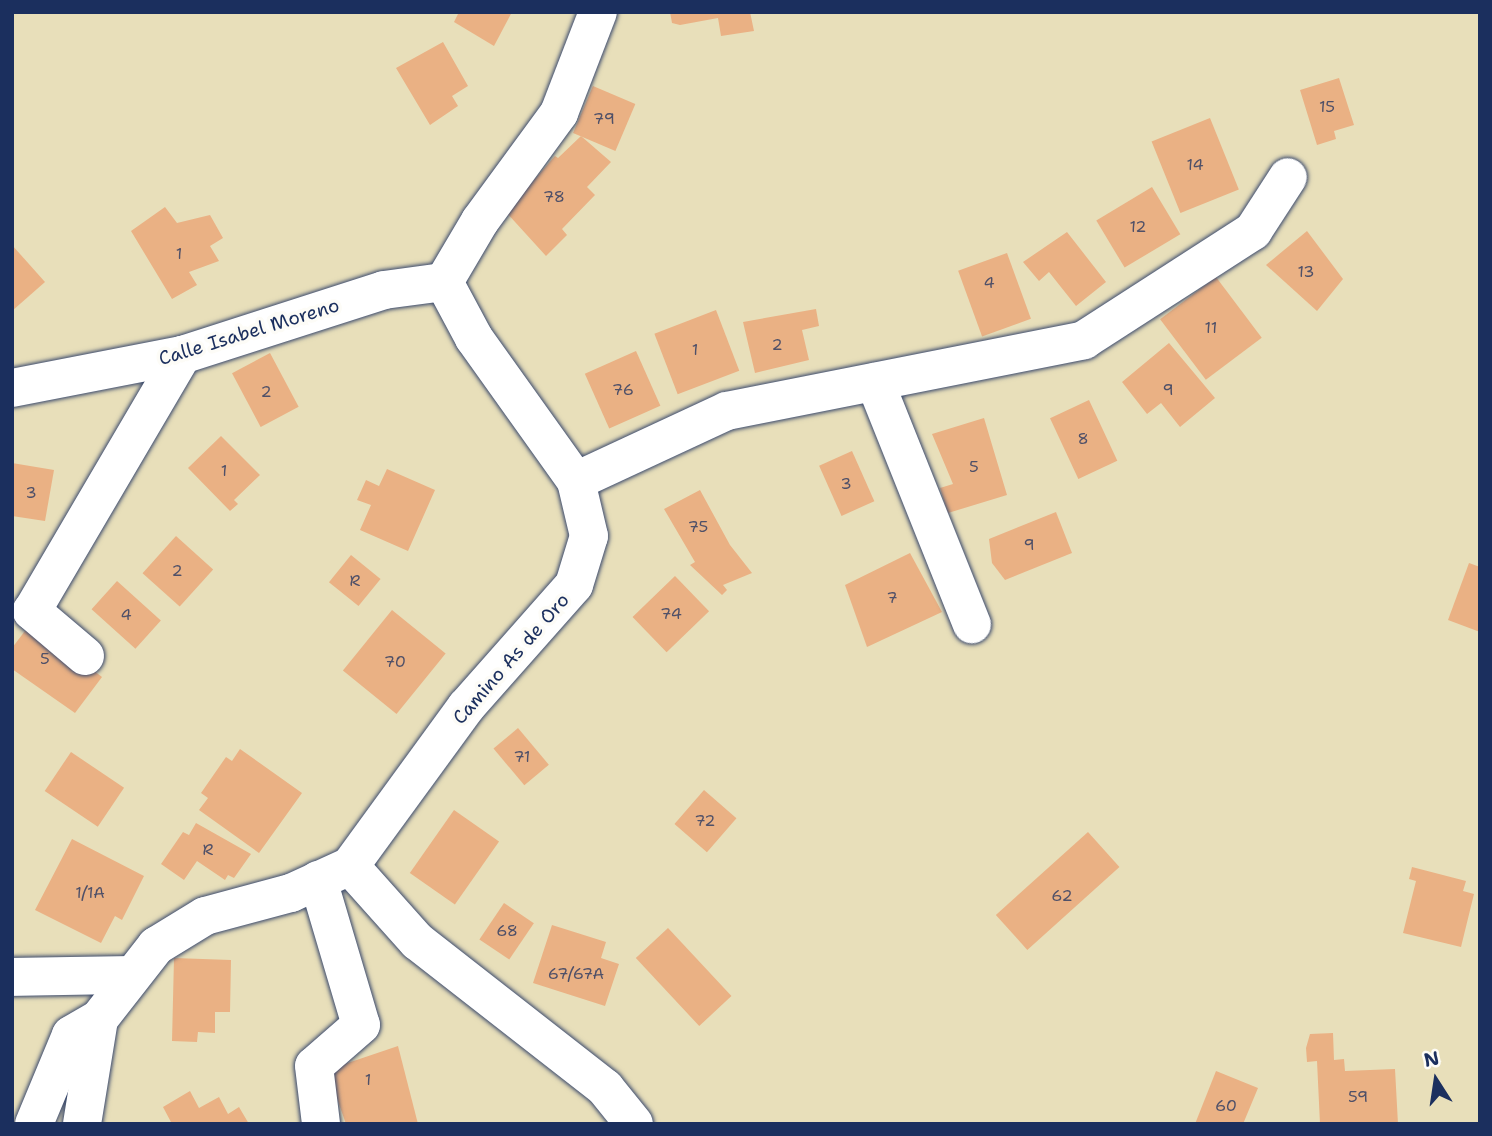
<!DOCTYPE html>
<style>
body{margin:0}
#map{position:relative;width:1492px;height:1136px;overflow:hidden;background:#e8dfba;font-family:"Shantell Sans",sans-serif}
div>[style]{position:absolute}
[style*='--x']{left:calc(var(--x)*1px);top:calc(var(--y)*1px);width:calc(var(--w)*1px);rotate:calc(var(--a)*1deg)}
.building>*{inset:0;background:#eab184;transform-origin:0 0}
.roads{filter:drop-shadow(0 0 2px #3a496c) drop-shadow(0 0 2px #3a496c)}
.minor>*{height:38px;margin:-19px;padding:0 19px;transform-origin:19px;border-radius:19px;background:#fff}
span{translate:-50% -50%;white-space:nowrap;text-align:center;line-height:1.15;-webkit-text-stroke:7px #fdfcf7;paint-order:stroke}
.number-label{font-size:16px;color:#4f5068}
.number-label span{-webkit-text-stroke-width:0}
.street-label{font-size:19px;color:#1b2f5e}
.frame{position:absolute;inset:0;border:14px solid #1b2f5e;pointer-events:none}
.north{position:absolute;left:1401px;top:1045px;width:70px;height:70px;-webkit-text-stroke:5px #fdfcf7;paint-order:stroke;rotate:348deg;font-size:19px;font-weight:700;line-height:28px;text-align:center;color:#1b2f5e}
.north::after{content:'';display:block;margin:auto;width:24px;height:32px;background:#1b2f5e;clip-path:polygon(50% 0,100% 100%,50% 72%,0 100%)}
</style>
<div id="map">
<div class="building">
<div style="clip-path:polygon(459px 12px,512px 12px,494px 46px,454px 22px)"></div>
<div style="clip-path:polygon(670px 12px,750px 12px,754px 31px,721px 36px,718px 18px,680px 25px,672px 23px)"></div>
<div style="clip-path:polygon(443px 42px,468px 86px,452px 96px,458px 106px,430px 125px,396px 68px)"></div>
<div style="clip-path:polygon(1339px 78px,1354px 125px,1334px 131px,1336px 139px,1317px 145px,1300px 90px)"></div>
<div style="left:593px;top:86px;width:46px;height:51px;rotate:23deg"></div>
<div style="left:1210px;top:118px;width:77px;height:63px;rotate:68deg"></div>
<div style="clip-path:polygon(581px 136px,611px 162px,587px 187px,595px 195px,562px 229px,567px 235px,546px 256px,506px 212px,555px 156px,558px 158px)"></div>
<div style="left:1152px;top:187px;width:55px;height:65px;rotate:59deg"></div>
<div style="clip-path:polygon(165px 207px,177px 223px,210px 215px,223px 238px,210px 246px,219px 261px,189px 272px,197px 285px,172px 299px,131px 231px)"></div>
<div style="clip-path:polygon(1307px 231px,1343px 279px,1317px 311px,1266px 265px)"></div>
<div style="clip-path:polygon(1067px 232px,1106px 282px,1076px 306px,1049px 272px,1039px 281px,1023px 262px)"></div>
<div style="clip-path:polygon(12px 245px,45px 282px,12px 311px)"></div>
<div style="left:1007px;top:253px;width:70px;height:52px;rotate:70deg"></div>
<div style="left:1216px;top:277px;width:76px;height:70px;rotate:53deg"></div>
<div style="clip-path:polygon(816px 309px,819px 326px,802px 330px,809px 360px,755px 373px,743px 322px)"></div>
<div style="left:716px;top:310px;width:65px;height:66px;rotate:69deg"></div>
<div style="clip-path:polygon(1169px 343px,1215px 398px,1180px 427px,1161px 403px,1147px 414px,1122px 382px)"></div>
<div style="left:636px;top:351px;width:60px;height:56px;rotate:66deg"></div>
<div style="left:270px;top:353px;width:61px;height:43px;rotate:62deg"></div>
<div style="left:1089px;top:400px;width:67px;height:43px;rotate:65deg"></div>
<div style="clip-path:polygon(984px 418px,1007px 495px,948px 513px,940px 488px,953px 484px,932px 434px)"></div>
<div style="clip-path:polygon(221px 436px,260px 475px,234px 500px,238px 504px,230px 511px,188px 468px)"></div>
<div style="left:852px;top:451px;width:55px;height:36px;rotate:66deg"></div>
<div style="clip-path:polygon(12px 463px,54px 470px,45px 521px,12px 516px)"></div>
<div style="clip-path:polygon(387px 469px,435px 490px,408px 551px,360px 530px,371px 505px,357px 500px,366px 480px,379px 486px)"></div>
<div style="clip-path:polygon(700px 490px,730px 545px,752px 573px,723px 585px,727px 590px,722px 595px,690px 565px,695px 562px,664px 509px)"></div>
<div style="clip-path:polygon(1056px 512px,1072px 553px,1005px 580px,992px 563px,989px 539px)"></div>
<div style="left:176px;top:536px;width:50px;height:50px;rotate:42deg"></div>
<div style="clip-path:polygon(910px 553px,942px 612px,867px 647px,845px 585px)"></div>
<div style="left:351px;top:555px;width:38px;height:35px;rotate:39deg"></div>
<div style="clip-path:polygon(1469px 563px,1480px 567px,1480px 632px,1448px 620px)"></div>
<div style="left:675px;top:576px;width:49px;height:59px;rotate:46deg"></div>
<div style="left:117px;top:581px;width:59px;height:38px;rotate:42deg"></div>
<div style="left:392px;top:610px;width:69px;height:78px;rotate:39deg"></div>
<div style="clip-path:polygon(31px 623px,102px 677px,75px 713px,12px 669px,12px 648px)"></div>
<div style="left:518px;top:728px;width:48px;height:32px;rotate:50deg"></div>
<div style="clip-path:polygon(240px 749px,302px 793px,259px 853px,199px 810px,208px 798px,201px 793px,226px 757px,232px 761px)"></div>
<div style="left:71px;top:752px;width:64px;height:47px;rotate:34deg"></div>
<div style="left:704px;top:790px;width:43px;height:45px;rotate:41deg"></div>
<div style="left:454px;top:810px;width:55px;height:77px;rotate:35deg"></div>
<div style="clip-path:polygon(196px 823px,251px 854px,234px 878px,228px 875px,225px 880px,197px 861px,184px 880px,161px 864px,183px 832px,189px 835px)"></div>
<div style="left:1088px;top:832px;width:47px;height:124px;rotate:48deg"></div>
<div style="clip-path:polygon(72px 839px,144px 876px,122px 920px,115px 916px,101px 943px,35px 910px)"></div>
<div style="clip-path:polygon(1412px 867px,1466px 881px,1463px 891px,1474px 894px,1461px 947px,1403px 933px,1416px 881px,1409px 879px)"></div>
<div style="left:504px;top:903px;width:36px;height:44px;rotate:34deg"></div>
<div style="clip-path:polygon(552px 925px,606px 942px,601px 958px,619px 964px,605px 1006px,533px 983px)"></div>
<div style="left:668px;top:928px;width:93px;height:44px;rotate:47deg"></div>
<div style="clip-path:polygon(174px 958px,231px 960px,230px 1012px,215px 1012px,215px 1033px,198px 1032px,197px 1042px,172px 1041px)"></div>
<div style="clip-path:polygon(1333px 1033px,1334px 1060px,1344px 1059px,1345px 1071px,1395px 1069px,1398px 1124px,1320px 1124px,1317px 1061px,1307px 1062px,1306px 1048px,1310px 1034px)"></div>
<div style="clip-path:polygon(398px 1046px,418px 1124px,346px 1124px,327px 1070px)"></div>
<div style="clip-path:polygon(1216px 1071px,1258px 1088px,1243px 1124px,1195px 1124px)"></div>
<div style="clip-path:polygon(190px 1091px,199px 1108px,219px 1097px,228px 1114px,239px 1107px,249px 1124px,172px 1124px,163px 1107px)"></div>
</div>
<div class="roads">
<div class="minor">
<div style="--x:875;--y:382;--w:261;--a:68.2"></div>
<div style="--x:12;--y:388;--w:173;--a:-11"></div>
<div style="--x:182;--y:355;--w:212;--a:-17.8"></div>
<div style="--x:384;--y:290;--w:61;--a:-7.6"></div>
<div style="--x:576;--y:481;--w:166;--a:-24.9"></div>
<div style="--x:727;--y:411;--w:364;--a:-11.2"></div>
<div style="--x:1084;--y:340;--w:201;--a:-32.8"></div>
<div style="--x:1253;--y:231;--w:64;--a:-57.1"></div>
<div style="--x:85;--y:656;--w:70;--a:-139.7"></div>
<div style="--x:32;--y:611;--w:297;--a:-59.6"></div>
<div style="--x:350;--y:866;--w:101;--a:48.2"></div>
<div style="--x:417;--y:941;--w:239;--a:38"></div>
<div style="--x:605;--y:1088;--w:46;--a:51.1"></div>
<div style="--x:318;--y:880;--w:151;--a:73.5"></div>
<div style="--x:361;--y:1025;--w:62;--a:138.9"></div>
<div style="--x:314;--y:1066;--w:58;--a:83.1"></div>
<div style="--x:12;--y:977;--w:117;--a:-1"></div>
<div style="--x:34;--y:1124;--w:96;--a:-67.4"></div>
<div style="--x:71;--y:1035;--w:32;--a:-30"></div>
<div style="--x:82;--y:1124;--w:106;--a:-80.8"></div>
<div style="--x:99;--y:1019;--w:93;--a:-52"></div>
<div style="--x:156;--y:946;--w:57;--a:-31.5"></div>
<div style="--x:205;--y:916;--w:89;--a:-15"></div>
<div style="--x:291;--y:893;--w:65;--a:-24.6"></div>
<div style="--x:350;--y:866;--w:197;--a:-53.9"></div>
<div style="--x:466;--y:707;--w:163;--a:-48.5"></div>
<div style="--x:574;--y:585;--w:51;--a:-73"></div>
<div style="--x:589;--y:536;--w:57;--a:-103.3"></div>
<div style="--x:576;--y:481;--w:176;--a:-125.5"></div>
<div style="--x:474;--y:338;--w:64;--a:-118.2"></div>
<div style="--x:444;--y:282;--w:71;--a:-59.5"></div>
<div style="--x:480;--y:221;--w:134;--a:-53.8"></div>
<div style="--x:559;--y:113;--w:108;--a:-68.9"></div>
</div>
</div>
<div class="number-label">
<span style="left:1327px;top:107px">15</span>
<span style="left:604px;top:119px">79</span>
<span style="left:1195px;top:165px">14</span>
<span style="left:554px;top:197px">78</span>
<span style="left:1138px;top:227px">12</span>
<span style="left:179px;top:254px">1</span>
<span style="left:1306px;top:272px">13</span>
<span style="left:989px;top:283px">4</span>
<span style="left:1211px;top:328px">11</span>
<span style="left:777px;top:345px">2</span>
<span style="left:695px;top:350px">1</span>
<span style="left:623px;top:390px">76</span>
<span style="left:1168px;top:390px">9</span>
<span style="left:266px;top:392px">2</span>
<span style="left:1083px;top:439px">8</span>
<span style="left:974px;top:467px">5</span>
<span style="left:224px;top:471px">1</span>
<span style="left:846px;top:484px">3</span>
<span style="left:31px;top:493px">3</span>
<span style="left:698px;top:527px">75</span>
<span style="left:1029px;top:545px">9</span>
<span style="left:177px;top:571px">2</span>
<span style="left:355px;top:581px">R</span>
<span style="left:892px;top:598px">7</span>
<span style="left:671px;top:614px">74</span>
<span style="left:126px;top:615px">4</span>
<span style="left:45px;top:659px">5</span>
<span style="left:395px;top:662px">70</span>
<span style="left:522px;top:757px">71</span>
<span style="left:705px;top:821px">72</span>
<span style="left:208px;top:850px">R</span>
<span style="left:90px;top:893px">1/1A</span>
<span style="left:1062px;top:896px">62</span>
<span style="left:507px;top:931px">68</span>
<span style="left:576px;top:974px">67/67A</span>
<span style="left:368px;top:1080px">1</span>
<span style="left:1358px;top:1097px">59</span>
<span style="left:1226px;top:1106px">60</span>
</div>
<div class="street-label">
<span style="left:249px;top:332px;rotate:-17deg">Calle Isabel Moreno</span>
<span style="left:511px;top:659px;rotate:-49deg">Camino As de Oro</span>
</div>
<div class="frame"></div>
<div class="north">N</div>
</div>
